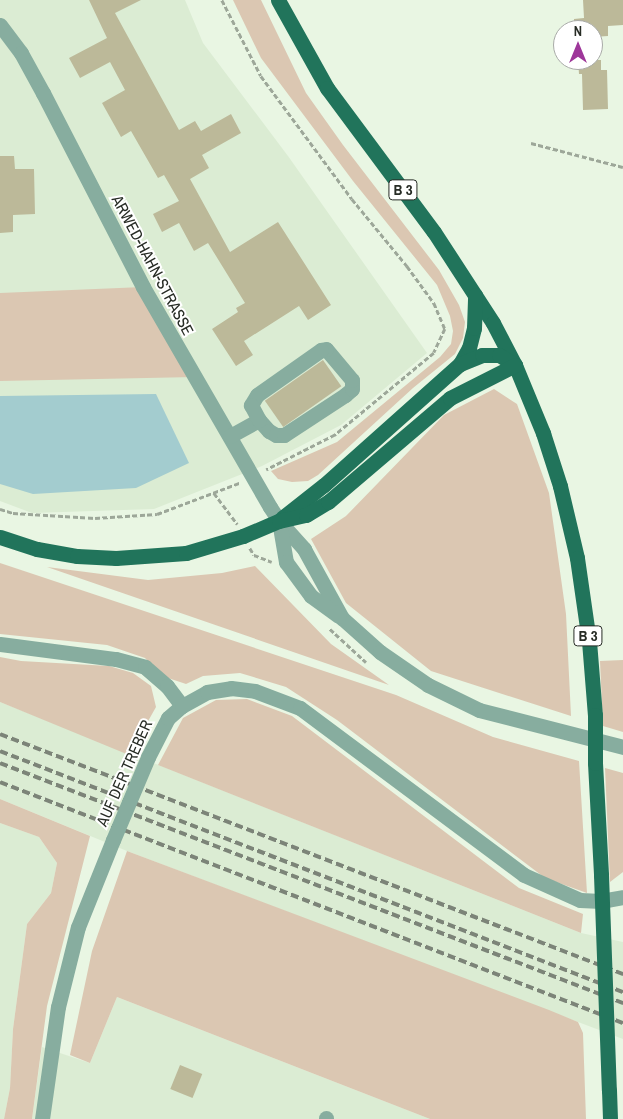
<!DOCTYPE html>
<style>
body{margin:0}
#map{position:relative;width:623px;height:1119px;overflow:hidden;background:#e9f6e3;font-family:"Archivo Narrow",sans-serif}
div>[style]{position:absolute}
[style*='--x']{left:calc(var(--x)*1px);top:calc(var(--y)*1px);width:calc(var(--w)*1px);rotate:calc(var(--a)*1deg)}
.built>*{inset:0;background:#dbecd3}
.green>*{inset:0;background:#dbc7b2}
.water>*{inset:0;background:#a3cccf}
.building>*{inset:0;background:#bcb999;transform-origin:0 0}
.path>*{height:2.5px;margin-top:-1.25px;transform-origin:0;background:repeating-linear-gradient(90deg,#9da799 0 5px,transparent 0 7.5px)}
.minor>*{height:15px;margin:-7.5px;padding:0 7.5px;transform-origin:7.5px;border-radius:7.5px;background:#87ad9f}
.major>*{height:15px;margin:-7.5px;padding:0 7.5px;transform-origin:7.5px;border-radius:7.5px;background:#21745b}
.rail>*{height:4px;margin-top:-2px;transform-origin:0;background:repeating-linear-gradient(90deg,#7c8478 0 8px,transparent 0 12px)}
.minor-bridge>*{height:15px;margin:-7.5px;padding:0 7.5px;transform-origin:7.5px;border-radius:7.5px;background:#87ad9f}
.major-bridge>*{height:15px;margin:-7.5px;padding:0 7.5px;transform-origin:7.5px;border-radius:7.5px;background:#21745b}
span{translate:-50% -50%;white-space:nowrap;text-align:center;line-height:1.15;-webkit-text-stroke:4px #fff;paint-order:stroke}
.shield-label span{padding:1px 4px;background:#fff;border:1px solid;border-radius:4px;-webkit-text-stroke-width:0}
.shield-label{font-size:15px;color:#272c25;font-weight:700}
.street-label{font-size:16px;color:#272c25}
.north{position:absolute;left:553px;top:20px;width:50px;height:50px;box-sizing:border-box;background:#fff;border:1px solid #a9aba8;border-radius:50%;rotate:0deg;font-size:14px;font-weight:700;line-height:20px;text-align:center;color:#272c25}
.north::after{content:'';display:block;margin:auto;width:18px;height:22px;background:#9e379a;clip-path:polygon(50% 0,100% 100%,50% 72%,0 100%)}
</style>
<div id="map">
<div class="built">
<div style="clip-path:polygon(0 0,185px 0,203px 43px,288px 156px,427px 353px,341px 425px,262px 466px,154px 509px,32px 513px,0 501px)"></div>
<div style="clip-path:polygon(0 702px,581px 933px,623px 942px,623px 1039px,127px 851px,0 799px)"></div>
<div style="clip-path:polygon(0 823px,39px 837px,57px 863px,51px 893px,27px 924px,13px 1029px,10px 1088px,4px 1119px,0 1119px)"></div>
<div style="clip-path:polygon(117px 997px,430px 1119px,32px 1119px,42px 1047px,90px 1063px)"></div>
</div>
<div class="green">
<div style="clip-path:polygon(233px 0,261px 0,306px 93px,343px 145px,439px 270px,459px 305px,465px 322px,463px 338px,455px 354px,413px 388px,318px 475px,308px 481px,292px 482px,278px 479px,271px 471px,337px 442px,440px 357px,451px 344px,453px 331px,450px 316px,437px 285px,353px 181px,261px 58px)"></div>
<div style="clip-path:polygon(143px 287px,195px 377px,0 381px,0 293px)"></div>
<div style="clip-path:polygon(494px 389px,517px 404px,549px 493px,566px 614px,571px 716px,431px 671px,346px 603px,311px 539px,346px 516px,444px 415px)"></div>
<div style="clip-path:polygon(0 563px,396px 695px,493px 737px,579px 761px,587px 893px,545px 878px,337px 720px,286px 687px,240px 673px,203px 676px,186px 684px,162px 676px,145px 658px,107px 645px,0 634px)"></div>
<div style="clip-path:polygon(255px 566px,331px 644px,389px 685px,47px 567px,148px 580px,222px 573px)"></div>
<div style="clip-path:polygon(0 657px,21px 661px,109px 666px,133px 673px,151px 686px,156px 707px,129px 755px,0 702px)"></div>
<div style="clip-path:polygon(623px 660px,623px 732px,603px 726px,600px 661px)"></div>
<div style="clip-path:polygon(247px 699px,292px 716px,519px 888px,583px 914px,581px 933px,158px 765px,183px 718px,216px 700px)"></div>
<div style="clip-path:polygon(605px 768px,623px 773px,623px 872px,610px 882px)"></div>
<div style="clip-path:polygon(0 799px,90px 836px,47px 1006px,32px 1119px,4px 1119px,10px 1088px,13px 1029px,27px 924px,51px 893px,57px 863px,39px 837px,0 823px)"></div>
<div style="clip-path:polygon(127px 851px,549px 1010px,578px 1022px,583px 1033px,586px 1119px,430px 1119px,117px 997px,90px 1063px,70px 1055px,92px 951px)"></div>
</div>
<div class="water">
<div style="clip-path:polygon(156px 394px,189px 463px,136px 488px,33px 494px,0 484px,0 396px)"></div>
</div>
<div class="building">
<div style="clip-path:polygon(89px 0,141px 0,115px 13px,179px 130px,195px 121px,201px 131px,231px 114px,241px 133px,202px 155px,209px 168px,190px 179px,230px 252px,278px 222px,331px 305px,308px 320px,299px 306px,244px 341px,253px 355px,236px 366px,212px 329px,238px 312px,236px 308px,245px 303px,208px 243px,194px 251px,179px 223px,162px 232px,153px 214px,179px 201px,164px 175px,158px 178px,131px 131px,121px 137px,102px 103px,125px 90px,110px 62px,80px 78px,69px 58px,107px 38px)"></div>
<div style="clip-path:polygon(583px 0,623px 0,623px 25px,608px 26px,608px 36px,593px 37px,593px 30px,574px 30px,574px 19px,584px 18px)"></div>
<div style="clip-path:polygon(578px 60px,601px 60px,601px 70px,607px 70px,608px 109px,583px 110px,582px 74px,579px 74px)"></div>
<div style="clip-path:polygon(0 156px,14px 156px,15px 169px,34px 169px,35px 214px,13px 215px,13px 232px,0 233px)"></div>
<div style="left:323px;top:360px;width:32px;height:71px;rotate:55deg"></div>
<div style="left:180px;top:1065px;width:24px;height:26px;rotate:22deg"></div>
</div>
<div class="path">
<div style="--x:222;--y:0;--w:85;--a:62.8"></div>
<div style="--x:261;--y:76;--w:153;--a:53.5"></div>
<div style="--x:352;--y:199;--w:87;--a:50.6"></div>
<div style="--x:407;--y:266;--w:46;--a:53.9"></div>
<div style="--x:434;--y:303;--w:28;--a:67"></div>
<div style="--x:445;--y:329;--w:26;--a:115"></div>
<div style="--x:434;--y:353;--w:129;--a:140.4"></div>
<div style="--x:335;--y:435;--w:77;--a:153.1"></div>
<div style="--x:531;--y:143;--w:95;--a:14.6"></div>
<div style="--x:214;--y:493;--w:39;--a:53"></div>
<div style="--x:0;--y:509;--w:14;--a:17"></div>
<div style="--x:13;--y:513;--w:82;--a:3.5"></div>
<div style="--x:95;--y:518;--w:62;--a:-3.7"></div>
<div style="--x:157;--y:514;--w:88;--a:-20.7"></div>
<div style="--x:250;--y:548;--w:8;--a:60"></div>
<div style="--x:254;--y:555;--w:19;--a:21"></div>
<div style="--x:330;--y:629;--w:49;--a:42.5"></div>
</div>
<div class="minor">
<div style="--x:0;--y:25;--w:35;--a:53"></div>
<div style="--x:21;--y:53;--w:46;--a:61.2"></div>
<div style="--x:43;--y:93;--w:218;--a:62.7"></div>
<div style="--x:143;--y:287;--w:254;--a:60"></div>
<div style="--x:270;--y:507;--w:17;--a:57"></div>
<div style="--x:279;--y:521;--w:38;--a:48"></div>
<div style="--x:304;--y:549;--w:79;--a:61.2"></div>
<div style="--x:342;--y:618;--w:51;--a:41.8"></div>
<div style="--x:380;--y:652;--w:58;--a:34.5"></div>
<div style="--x:428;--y:685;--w:57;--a:26.1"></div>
<div style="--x:479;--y:710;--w:149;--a:14.4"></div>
<div style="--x:230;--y:436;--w:33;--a:-29"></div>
<div style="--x:259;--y:420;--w:15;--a:48"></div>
<div style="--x:269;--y:431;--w:8;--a:30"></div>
<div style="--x:276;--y:435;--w:8;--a:0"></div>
<div style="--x:284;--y:435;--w:73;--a:-33.3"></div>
<div style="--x:345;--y:395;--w:9;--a:-41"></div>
<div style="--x:352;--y:389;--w:9;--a:-90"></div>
<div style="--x:352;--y:380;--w:40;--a:-130"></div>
<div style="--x:326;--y:349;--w:5;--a:169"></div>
<div style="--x:321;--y:350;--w:78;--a:144.9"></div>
<div style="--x:257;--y:395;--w:12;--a:121"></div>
<div style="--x:251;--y:405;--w:17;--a:62"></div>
<div style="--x:279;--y:521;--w:42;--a:80.3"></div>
<div style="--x:286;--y:562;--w:42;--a:53.7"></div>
<div style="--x:311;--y:596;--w:34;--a:36"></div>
<div style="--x:0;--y:644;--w:117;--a:7.4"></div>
<div style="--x:116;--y:659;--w:30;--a:15"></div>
<div style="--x:145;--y:667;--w:29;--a:41"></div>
<div style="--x:167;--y:686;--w:25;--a:53"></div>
<div style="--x:148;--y:757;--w:44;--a:-62.9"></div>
<div style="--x:168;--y:718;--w:18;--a:-41"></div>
<div style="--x:182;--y:706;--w:29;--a:-29"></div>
<div style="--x:207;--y:692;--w:24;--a:-9"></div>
<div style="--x:231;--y:688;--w:24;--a:7"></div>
<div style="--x:255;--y:691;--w:48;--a:20.7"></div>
<div style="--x:300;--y:708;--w:279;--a:36.7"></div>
<div style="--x:524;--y:875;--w:61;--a:24.1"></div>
<div style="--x:580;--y:900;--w:21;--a:3"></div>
<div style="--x:601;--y:901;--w:22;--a:-10"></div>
<div style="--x:42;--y:1119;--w:113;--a:-81.9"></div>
<div style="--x:58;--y:1007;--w:82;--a:-76"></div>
<div style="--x:78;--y:927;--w:94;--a:-68.1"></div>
<div style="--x:326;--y:1119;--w:1;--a:-90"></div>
</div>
<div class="major">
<div style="--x:278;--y:0;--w:101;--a:60.9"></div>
<div style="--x:327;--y:88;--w:179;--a:53.4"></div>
<div style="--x:434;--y:232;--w:108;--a:57"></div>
<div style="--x:493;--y:323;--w:47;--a:62.4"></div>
<div style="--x:515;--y:365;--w:74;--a:67.6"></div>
<div style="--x:543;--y:433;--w:56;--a:72.2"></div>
<div style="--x:560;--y:486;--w:74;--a:76.7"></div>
<div style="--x:577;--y:558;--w:84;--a:81.8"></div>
<div style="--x:589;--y:641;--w:74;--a:85.4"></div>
<div style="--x:460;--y:364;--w:18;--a:-61"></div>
<div style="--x:469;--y:348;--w:21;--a:-76"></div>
<div style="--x:474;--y:328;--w:33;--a:-88"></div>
<div style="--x:282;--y:518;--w:53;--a:-38.2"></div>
<div style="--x:324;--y:485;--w:182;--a:-41.7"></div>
<div style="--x:460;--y:364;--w:24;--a:-22"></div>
<div style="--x:482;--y:355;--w:17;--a:0"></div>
<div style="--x:499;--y:355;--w:19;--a:32"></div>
<div style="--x:0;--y:537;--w:39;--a:18"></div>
<div style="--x:37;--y:549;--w:41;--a:9.9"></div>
<div style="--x:77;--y:556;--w:39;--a:3"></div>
<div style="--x:116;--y:558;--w:70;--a:-4.1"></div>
<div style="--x:186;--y:553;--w:59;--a:-16.6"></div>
<div style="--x:243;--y:536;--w:39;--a:-23"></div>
<div style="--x:279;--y:521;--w:28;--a:-13"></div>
<div style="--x:306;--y:515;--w:26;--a:-31"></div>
<div style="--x:328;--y:502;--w:160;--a:-40.4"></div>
<div style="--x:450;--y:398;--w:73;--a:-26.9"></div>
<div style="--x:595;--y:763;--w:112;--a:86.9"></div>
<div style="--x:609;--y:1090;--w:29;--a:88"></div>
</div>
<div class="rail">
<div style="--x:0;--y:734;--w:668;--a:21.07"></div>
<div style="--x:0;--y:751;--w:668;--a:21.15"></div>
<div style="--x:0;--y:763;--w:668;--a:21.07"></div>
<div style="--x:0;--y:782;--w:668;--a:21.15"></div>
</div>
<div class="minor-bridge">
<div style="--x:113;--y:840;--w:90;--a:-67.1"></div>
</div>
<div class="major-bridge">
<div style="--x:595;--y:715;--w:48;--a:90"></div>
<div style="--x:601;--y:875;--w:215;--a:87.9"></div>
</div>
<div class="shield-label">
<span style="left:403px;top:190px">B 3</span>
<span style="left:588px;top:636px">B 3</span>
</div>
<div class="street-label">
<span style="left:153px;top:265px;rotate:62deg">ARWED-HAHN-STRASSE</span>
<span style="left:124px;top:773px;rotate:-66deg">AUF DER TREBER</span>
</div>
<div class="north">N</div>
</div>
